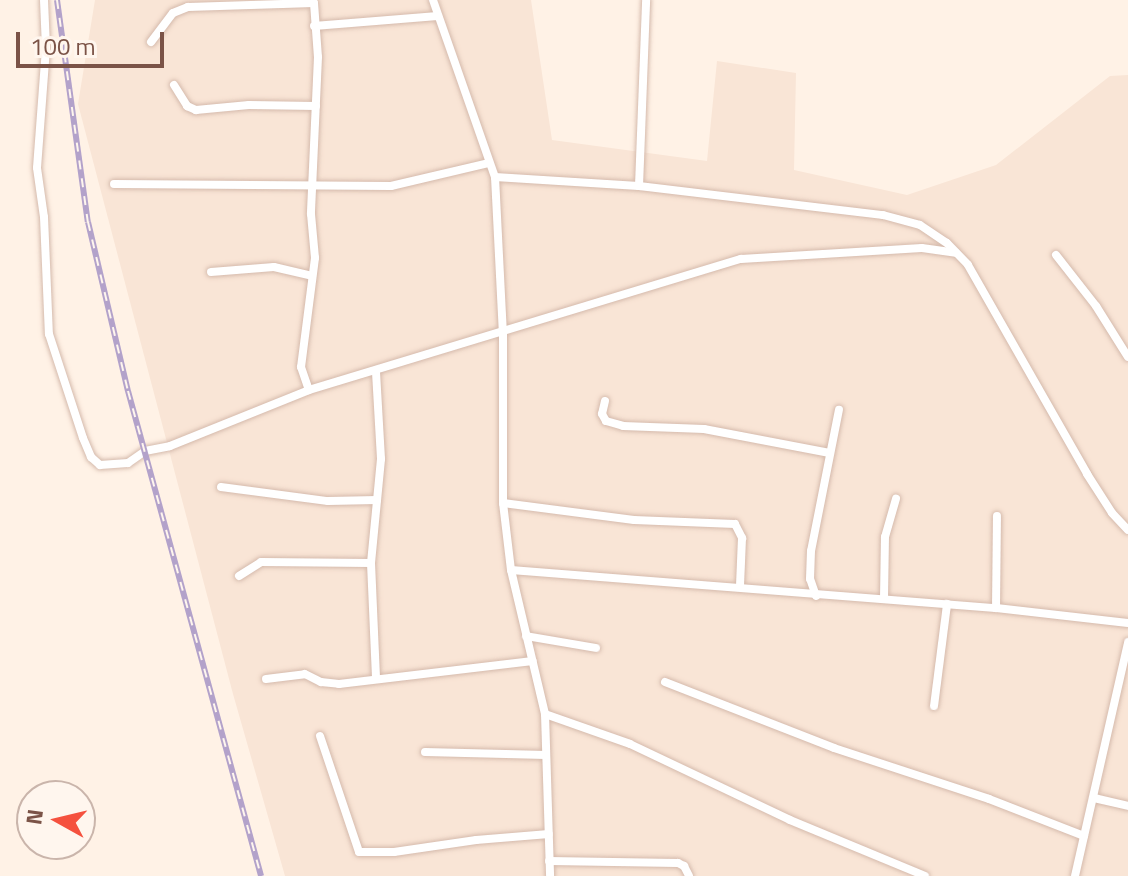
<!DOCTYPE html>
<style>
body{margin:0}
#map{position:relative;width:1128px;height:876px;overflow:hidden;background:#fff2e6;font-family:"Titillium Web",sans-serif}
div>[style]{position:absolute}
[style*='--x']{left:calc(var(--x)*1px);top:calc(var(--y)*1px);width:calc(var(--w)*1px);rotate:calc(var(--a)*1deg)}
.residential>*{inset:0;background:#f9e5d6}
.roads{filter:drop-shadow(0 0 2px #d5baac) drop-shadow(0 0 2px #d5baac)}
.street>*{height:8px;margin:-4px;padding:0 4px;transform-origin:4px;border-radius:4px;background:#fff}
.rail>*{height:6px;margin-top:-3px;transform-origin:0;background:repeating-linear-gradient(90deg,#fff6ee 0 9px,#b3a2ca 0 18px);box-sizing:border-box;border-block:2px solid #b3a2ca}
span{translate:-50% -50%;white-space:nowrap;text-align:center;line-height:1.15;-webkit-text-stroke:8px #fff6ee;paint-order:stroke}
.north{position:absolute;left:16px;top:780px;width:80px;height:80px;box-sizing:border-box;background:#fff6ee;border:2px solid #cab5ab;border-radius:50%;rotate:278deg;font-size:22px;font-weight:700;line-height:32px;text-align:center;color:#7b5347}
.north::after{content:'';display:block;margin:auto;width:28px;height:36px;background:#f5513e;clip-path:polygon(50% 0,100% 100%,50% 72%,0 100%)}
.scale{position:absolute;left:16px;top:32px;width:148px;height:36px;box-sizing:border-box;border:4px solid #7b5347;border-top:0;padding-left:10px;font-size:24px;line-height:28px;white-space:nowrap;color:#7b5347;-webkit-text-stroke:6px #fff6ee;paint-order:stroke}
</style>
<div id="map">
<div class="residential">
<div style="clip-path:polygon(95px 0,531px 0,552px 140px,707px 161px,717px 61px,796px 73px,794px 170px,907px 195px,996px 165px,1110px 76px,1128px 75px,1128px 876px,285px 876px,233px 694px,78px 104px)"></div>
</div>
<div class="roads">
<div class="street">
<div style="--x:44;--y:0;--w:48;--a:87.6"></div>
<div style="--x:46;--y:48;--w:120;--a:94.3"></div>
<div style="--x:37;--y:168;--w:49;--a:81.9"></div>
<div style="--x:44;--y:217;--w:117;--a:87.6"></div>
<div style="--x:49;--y:334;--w:109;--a:71.9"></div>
<div style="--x:83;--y:438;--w:21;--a:67"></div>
<div style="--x:91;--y:457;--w:12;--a:42"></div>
<div style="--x:100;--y:465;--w:28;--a:-4"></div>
<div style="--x:128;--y:463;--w:21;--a:-35"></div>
<div style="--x:145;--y:451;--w:25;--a:-11"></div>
<div style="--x:170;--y:446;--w:150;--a:-21.9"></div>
<div style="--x:309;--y:390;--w:451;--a:-16.9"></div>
<div style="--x:741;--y:259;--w:181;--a:-3.5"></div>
<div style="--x:922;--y:248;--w:34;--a:8"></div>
<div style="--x:433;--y:0;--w:188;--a:70.7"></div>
<div style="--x:495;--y:177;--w:144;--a:3.6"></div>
<div style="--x:639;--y:186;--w:246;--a:6.8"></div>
<div style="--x:883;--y:215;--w:38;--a:15"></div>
<div style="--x:920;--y:225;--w:32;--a:34"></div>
<div style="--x:947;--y:243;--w:30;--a:46"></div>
<div style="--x:968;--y:265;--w:241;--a:60.3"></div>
<div style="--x:1087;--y:474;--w:46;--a:57.3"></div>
<div style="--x:1112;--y:513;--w:23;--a:47"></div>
<div style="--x:314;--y:26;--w:124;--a:-4.6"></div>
<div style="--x:151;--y:42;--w:36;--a:-53"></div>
<div style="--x:173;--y:13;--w:16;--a:-22"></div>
<div style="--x:188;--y:7;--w:126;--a:-1.8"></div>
<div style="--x:314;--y:3;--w:54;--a:85.8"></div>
<div style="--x:318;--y:57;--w:157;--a:92.6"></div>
<div style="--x:311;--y:214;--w:44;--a:84.8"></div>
<div style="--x:315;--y:258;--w:110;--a:97.3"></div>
<div style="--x:301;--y:367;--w:24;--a:71"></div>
<div style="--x:174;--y:85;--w:25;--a:58"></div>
<div style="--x:187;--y:106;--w:10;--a:24"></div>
<div style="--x:196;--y:110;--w:53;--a:-5.4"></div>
<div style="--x:249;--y:105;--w:67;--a:0.9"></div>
<div style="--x:495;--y:177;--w:157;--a:87.1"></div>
<div style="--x:503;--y:334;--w:169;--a:90"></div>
<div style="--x:503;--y:503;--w:67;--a:83.2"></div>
<div style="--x:511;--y:570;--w:148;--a:76.7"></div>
<div style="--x:545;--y:714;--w:162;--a:88.2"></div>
<div style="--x:114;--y:184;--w:277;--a:0.4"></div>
<div style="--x:391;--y:186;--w:101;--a:-13.2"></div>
<div style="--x:639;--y:186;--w:186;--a:-87.8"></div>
<div style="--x:1056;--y:255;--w:65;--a:51.9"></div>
<div style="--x:1096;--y:306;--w:60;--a:57.9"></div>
<div style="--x:211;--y:272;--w:63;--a:-4.5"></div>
<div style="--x:274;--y:267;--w:39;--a:13"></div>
<div style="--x:376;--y:372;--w:87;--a:86.7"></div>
<div style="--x:381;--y:459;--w:104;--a:95.5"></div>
<div style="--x:371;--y:563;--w:116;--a:87.5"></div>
<div style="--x:605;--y:401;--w:13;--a:103"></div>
<div style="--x:602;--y:414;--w:8;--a:60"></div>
<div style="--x:606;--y:421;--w:18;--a:16"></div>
<div style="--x:623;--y:426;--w:81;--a:2.1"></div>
<div style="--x:704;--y:429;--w:128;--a:10.8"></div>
<div style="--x:221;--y:487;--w:108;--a:7.5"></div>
<div style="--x:328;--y:501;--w:49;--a:-1.2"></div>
<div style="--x:503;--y:503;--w:132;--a:7.4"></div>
<div style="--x:634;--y:520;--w:101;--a:2.3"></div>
<div style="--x:735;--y:524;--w:16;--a:63"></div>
<div style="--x:742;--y:538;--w:48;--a:92.4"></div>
<div style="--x:511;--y:570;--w:486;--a:4.5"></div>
<div style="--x:996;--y:608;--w:133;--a:6.5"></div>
<div style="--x:239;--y:576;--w:26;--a:-32"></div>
<div style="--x:261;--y:562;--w:110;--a:0.5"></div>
<div style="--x:816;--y:596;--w:18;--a:-109"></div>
<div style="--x:810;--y:579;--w:28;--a:-88"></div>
<div style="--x:811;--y:551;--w:144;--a:-78.8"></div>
<div style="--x:884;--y:599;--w:62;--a:-89.1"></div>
<div style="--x:885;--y:537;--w:40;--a:-74"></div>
<div style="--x:996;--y:608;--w:92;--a:-89.4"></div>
<div style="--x:526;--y:636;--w:71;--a:9.7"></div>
<div style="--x:266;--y:679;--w:39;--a:-7"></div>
<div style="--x:305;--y:674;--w:18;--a:27"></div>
<div style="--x:321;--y:682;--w:18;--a:6"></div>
<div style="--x:339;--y:684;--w:195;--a:-6.8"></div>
<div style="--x:665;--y:682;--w:181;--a:21.3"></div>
<div style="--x:834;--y:748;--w:163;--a:18.2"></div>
<div style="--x:989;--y:799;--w:102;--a:21.3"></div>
<div style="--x:934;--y:706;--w:103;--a:-82.7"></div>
<div style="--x:545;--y:714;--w:90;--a:19.4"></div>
<div style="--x:630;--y:744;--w:177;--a:25.4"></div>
<div style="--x:790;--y:820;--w:146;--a:22.5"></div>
<div style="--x:320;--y:736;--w:122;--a:71.4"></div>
<div style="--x:359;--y:852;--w:35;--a:0"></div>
<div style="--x:394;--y:852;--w:83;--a:-8.3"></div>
<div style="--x:476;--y:840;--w:73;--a:-4.7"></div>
<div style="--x:425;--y:752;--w:121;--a:1.4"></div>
<div style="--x:1094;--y:798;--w:35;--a:13"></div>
<div style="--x:549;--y:861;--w:129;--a:0.9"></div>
<div style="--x:678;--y:863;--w:7;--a:27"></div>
<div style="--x:684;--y:866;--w:11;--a:63"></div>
<div style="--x:1075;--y:876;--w:240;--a:-77.2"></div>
</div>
</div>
<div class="rail">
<div style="--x:57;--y:0;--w:224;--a:82.1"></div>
<div style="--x:88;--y:222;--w:174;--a:76.7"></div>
<div style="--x:128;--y:391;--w:503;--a:74.66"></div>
</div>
<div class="north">N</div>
<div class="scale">100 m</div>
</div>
